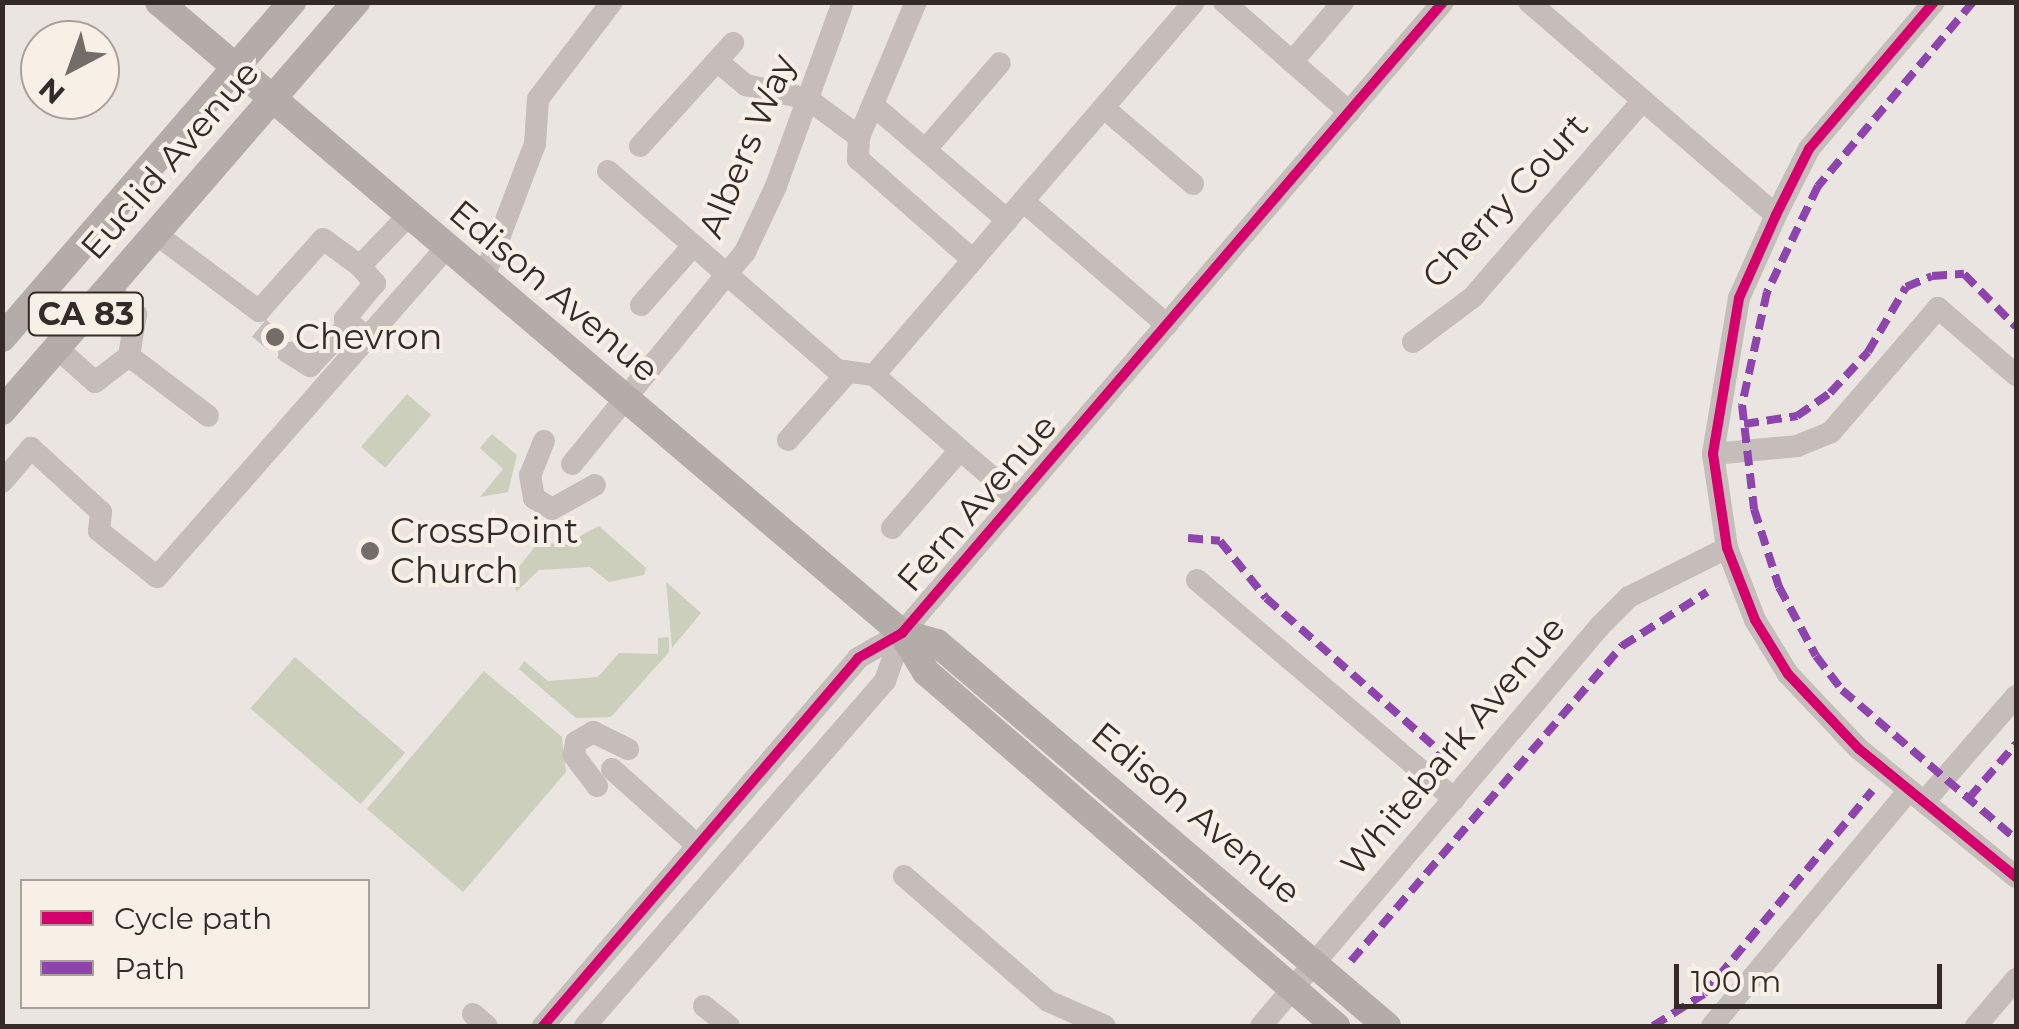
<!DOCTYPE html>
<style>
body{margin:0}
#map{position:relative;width:2019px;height:1029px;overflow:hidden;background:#eae5e0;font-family:Montserrat,sans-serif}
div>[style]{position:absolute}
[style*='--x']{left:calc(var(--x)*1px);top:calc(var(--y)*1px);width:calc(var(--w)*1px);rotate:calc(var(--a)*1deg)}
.green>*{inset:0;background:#cccfbb;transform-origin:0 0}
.minor-tunnel>*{height:22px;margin-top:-11px;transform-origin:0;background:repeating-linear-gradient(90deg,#c6c0bb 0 22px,transparent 0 33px)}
.minor>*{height:22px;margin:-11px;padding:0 11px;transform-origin:11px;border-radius:11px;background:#c4bdb9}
.major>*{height:28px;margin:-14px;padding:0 14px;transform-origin:14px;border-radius:14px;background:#b3aca8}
.quiet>*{height:8px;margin-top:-4px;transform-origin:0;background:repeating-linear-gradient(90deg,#8e44ad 0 15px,transparent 0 23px)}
.cycleway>*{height:10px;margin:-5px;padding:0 5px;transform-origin:5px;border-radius:5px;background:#d6006c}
.dots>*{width:28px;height:28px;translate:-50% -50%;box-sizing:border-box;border:5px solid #f8efe7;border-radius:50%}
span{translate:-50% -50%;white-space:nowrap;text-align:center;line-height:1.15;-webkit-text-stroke:8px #f8efe7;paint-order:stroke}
.shield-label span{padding:2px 8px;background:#f8efe7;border:2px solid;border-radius:8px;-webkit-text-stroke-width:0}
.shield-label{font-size:32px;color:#342b28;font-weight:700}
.street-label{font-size:35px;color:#342b28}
.poi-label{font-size:35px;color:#342b28}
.left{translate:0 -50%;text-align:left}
.frame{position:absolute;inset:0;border:5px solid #342b28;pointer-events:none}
.legend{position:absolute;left:20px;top:879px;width:350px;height:130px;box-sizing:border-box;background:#f8efe7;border:2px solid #aaa19b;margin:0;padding:12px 18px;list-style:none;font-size:30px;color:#342b28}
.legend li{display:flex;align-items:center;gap:20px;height:50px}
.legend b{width:50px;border:2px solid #aaa19b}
.north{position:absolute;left:20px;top:20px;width:100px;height:100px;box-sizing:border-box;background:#f8efe7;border:2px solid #aaa19b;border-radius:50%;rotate:221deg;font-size:28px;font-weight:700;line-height:40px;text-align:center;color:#342b28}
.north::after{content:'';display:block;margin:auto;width:35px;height:45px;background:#746c68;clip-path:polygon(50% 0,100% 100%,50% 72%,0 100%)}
.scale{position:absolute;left:1674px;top:964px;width:268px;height:45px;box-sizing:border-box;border:5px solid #342b28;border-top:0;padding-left:12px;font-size:30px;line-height:35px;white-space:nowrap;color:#342b28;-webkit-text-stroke:8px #f8efe7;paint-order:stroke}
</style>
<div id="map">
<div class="green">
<div style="left:407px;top:394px;width:32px;height:70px;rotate:41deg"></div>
<div style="clip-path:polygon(492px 434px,517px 455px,508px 492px,480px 497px,503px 469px,480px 448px)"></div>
<div style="clip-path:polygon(599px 526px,646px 568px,644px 575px,609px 582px,590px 567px,539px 570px,516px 592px,514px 573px,538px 543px,565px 544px)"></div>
<div style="clip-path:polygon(666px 582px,701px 613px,672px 648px)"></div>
<div style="clip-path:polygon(669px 637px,669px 652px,611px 717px,576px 718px,519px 669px,524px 661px,548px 681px,598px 677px,619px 653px,658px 654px,658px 638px)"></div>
<div style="left:295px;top:657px;width:146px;height:68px;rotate:41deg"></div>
<div style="clip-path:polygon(484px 671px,562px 737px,566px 772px,463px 892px,367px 809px)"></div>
</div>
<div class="minor-tunnel">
<div style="--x:259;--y:328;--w:39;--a:40"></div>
</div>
<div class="minor">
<div style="--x:916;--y:2;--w:147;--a:112.9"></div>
<div style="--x:859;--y:137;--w:22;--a:93"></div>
<div style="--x:858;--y:159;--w:153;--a:41.3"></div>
<div style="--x:1224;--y:2;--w:167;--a:41.3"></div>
<div style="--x:1529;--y:2;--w:326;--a:40.8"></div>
<div style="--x:1934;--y:2;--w:193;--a:130.4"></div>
<div style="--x:1809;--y:149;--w:74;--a:116.6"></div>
<div style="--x:1776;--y:215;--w:91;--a:114"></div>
<div style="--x:1739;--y:298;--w:158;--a:99.5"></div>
<div style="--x:1713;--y:454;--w:95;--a:81.5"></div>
<div style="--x:1727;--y:548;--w:77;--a:68.7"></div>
<div style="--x:1755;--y:620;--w:63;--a:58.6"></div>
<div style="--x:1788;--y:674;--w:103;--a:46.6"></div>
<div style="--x:1859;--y:749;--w:203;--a:39.2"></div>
<div style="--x:717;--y:61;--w:38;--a:40"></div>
<div style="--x:746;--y:85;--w:64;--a:12.7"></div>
<div style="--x:808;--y:99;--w:64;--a:36.7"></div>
<div style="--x:1292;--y:62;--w:79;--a:-49.6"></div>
<div style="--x:873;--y:105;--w:177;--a:40.6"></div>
<div style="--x:1104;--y:108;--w:117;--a:40.5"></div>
<div style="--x:640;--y:146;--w:139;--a:-47.9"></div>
<div style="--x:926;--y:149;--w:113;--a:-49.3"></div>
<div style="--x:608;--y:171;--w:303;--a:41"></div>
<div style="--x:837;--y:370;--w:37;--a:8"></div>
<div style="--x:1023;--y:201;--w:262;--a:-49.3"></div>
<div style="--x:156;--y:234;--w:129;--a:36.8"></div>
<div style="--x:259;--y:311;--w:96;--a:-48.4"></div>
<div style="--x:323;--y:239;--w:46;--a:36.1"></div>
<div style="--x:360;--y:266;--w:69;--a:-46.2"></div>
<div style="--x:360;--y:266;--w:23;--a:49"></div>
<div style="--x:375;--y:283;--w:47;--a:129.8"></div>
<div style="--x:345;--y:319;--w:28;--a:41"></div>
<div style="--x:483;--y:280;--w:146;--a:-69.1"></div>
<div style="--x:535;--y:144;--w:45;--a:-86.2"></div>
<div style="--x:538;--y:99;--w:122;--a:-52.7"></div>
<div style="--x:108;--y:289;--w:38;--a:42"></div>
<div style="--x:136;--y:314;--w:43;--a:99.5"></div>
<div style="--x:641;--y:305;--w:77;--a:-48.7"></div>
<div style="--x:1413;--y:342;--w:75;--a:-36.9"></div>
<div style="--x:1473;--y:297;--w:260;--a:-49.2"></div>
<div style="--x:57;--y:348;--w:51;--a:41.8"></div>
<div style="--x:95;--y:382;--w:43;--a:-37.4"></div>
<div style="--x:129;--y:356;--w:99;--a:37.2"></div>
<div style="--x:289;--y:353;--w:25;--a:32"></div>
<div style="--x:310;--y:366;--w:59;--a:-47.1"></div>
<div style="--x:788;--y:440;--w:91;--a:-48.6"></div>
<div style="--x:544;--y:441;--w:37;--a:112"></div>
<div style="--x:530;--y:475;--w:23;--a:80"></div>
<div style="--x:534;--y:498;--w:21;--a:31"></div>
<div style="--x:552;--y:509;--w:49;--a:-29.2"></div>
<div style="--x:1713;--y:454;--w:84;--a:-5.4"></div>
<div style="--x:1797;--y:446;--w:37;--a:-22"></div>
<div style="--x:1831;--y:432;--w:164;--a:-49.2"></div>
<div style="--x:1938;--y:308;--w:103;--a:40.7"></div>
<div style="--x:572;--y:464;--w:274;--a:-50.8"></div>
<div style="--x:745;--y:252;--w:73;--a:-64.8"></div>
<div style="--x:776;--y:186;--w:196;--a:-70"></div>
<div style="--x:2;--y:482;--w:45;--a:-49.5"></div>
<div style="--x:31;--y:448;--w:95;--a:42.4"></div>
<div style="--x:101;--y:512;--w:19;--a:96"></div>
<div style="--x:99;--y:531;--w:74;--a:38.4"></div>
<div style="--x:157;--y:577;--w:438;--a:-48.7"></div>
<div style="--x:1017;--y:499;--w:189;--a:-139.1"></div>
<div style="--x:874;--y:375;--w:152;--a:-49.3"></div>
<div style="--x:973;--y:260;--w:77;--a:-49.7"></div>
<div style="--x:1023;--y:201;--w:190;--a:40.7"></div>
<div style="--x:892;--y:528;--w:103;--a:-48.9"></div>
<div style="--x:1197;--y:580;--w:338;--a:40.4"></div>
<div style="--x:612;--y:769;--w:114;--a:41.8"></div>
<div style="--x:597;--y:786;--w:39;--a:-127"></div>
<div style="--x:574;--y:755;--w:13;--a:-81"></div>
<div style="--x:576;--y:742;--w:20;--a:-30"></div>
<div style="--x:593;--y:732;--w:39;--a:26"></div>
<div style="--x:1924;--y:802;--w:140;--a:-49"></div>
<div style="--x:904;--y:876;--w:191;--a:41"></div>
<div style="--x:1048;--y:1001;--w:62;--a:23.7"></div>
<div style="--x:704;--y:1006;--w:32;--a:39"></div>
<div style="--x:473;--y:1014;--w:18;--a:41"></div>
<div style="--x:543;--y:1026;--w:484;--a:-49.4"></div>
<div style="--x:858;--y:658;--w:51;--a:-29.6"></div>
<div style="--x:902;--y:633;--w:831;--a:-49.39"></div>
<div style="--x:585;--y:1026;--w:457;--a:-49"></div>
<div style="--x:885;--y:681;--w:51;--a:-70.5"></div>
<div style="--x:1261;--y:1026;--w:524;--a:-49.72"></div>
<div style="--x:1600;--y:626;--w:41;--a:-45"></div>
<div style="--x:1629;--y:597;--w:110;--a:-26.6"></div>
<div style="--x:1712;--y:1026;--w:307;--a:-50.1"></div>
<div style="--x:1976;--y:1026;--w:62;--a:-49.6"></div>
</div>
<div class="major">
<div style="--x:159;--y:2;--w:975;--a:40.34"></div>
<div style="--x:902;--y:633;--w:46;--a:58.4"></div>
<div style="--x:926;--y:672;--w:542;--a:40.81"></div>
<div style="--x:2;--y:338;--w:444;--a:-49.2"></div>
<div style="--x:2;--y:411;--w:541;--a:-49.12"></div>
<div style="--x:902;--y:633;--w:36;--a:16"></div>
<div style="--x:937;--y:643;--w:591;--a:40.4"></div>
</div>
<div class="quiet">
<div style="--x:1973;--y:2;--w:241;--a:130.1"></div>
<div style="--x:1818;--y:186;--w:118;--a:115.7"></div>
<div style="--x:1767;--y:292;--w:116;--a:102.5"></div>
<div style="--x:1742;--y:405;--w:105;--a:83.4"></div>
<div style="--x:1754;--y:509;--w:82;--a:72.2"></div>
<div style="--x:1779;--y:587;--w:78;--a:61.8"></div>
<div style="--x:1816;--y:656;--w:43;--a:52.6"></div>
<div style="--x:1842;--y:690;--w:229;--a:40.6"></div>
<div style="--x:1744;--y:424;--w:54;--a:-8.6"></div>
<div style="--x:1797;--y:416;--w:40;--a:-34.9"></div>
<div style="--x:1830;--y:393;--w:56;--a:-47.2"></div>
<div style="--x:1868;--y:352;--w:75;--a:-59.7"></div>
<div style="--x:1906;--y:287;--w:28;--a:-23"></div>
<div style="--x:1932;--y:276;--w:32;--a:-4"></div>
<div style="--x:1964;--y:274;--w:74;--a:45.5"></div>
<div style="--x:1188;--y:538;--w:32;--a:5"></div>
<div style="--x:1220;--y:541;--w:73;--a:51.1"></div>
<div style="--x:1266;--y:598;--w:251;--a:41.4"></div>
<div style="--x:1969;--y:798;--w:72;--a:-49"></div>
<div style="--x:1351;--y:961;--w:416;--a:-49.3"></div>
<div style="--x:1622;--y:646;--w:101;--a:-32.4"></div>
<div style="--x:1653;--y:1026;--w:60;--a:-32.1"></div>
<div style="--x:1704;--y:994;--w:264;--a:-50.4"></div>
</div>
<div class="cycleway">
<div style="--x:1934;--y:2;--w:193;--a:130.4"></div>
<div style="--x:1809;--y:149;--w:74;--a:116.6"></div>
<div style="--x:1776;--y:215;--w:91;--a:114"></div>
<div style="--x:1739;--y:298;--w:158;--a:99.5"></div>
<div style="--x:1713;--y:454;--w:95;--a:81.5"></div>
<div style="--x:1727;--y:548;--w:77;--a:68.7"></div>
<div style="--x:1755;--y:620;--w:63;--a:58.6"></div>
<div style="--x:1788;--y:674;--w:103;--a:46.6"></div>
<div style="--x:1859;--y:749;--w:203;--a:39.2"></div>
<div style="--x:543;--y:1026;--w:484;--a:-49.4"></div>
<div style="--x:858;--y:658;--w:51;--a:-29.6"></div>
<div style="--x:902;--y:633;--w:831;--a:-49.39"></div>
</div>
<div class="dots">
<div style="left:275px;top:337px;background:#746c68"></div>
<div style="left:370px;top:551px;background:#746c68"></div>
</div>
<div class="shield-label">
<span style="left:86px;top:314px">CA 83</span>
</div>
<div class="street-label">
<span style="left:747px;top:146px;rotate:-67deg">Albers Way</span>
<span style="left:170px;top:160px;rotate:-49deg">Euclid Avenue</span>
<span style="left:1505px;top:201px;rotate:-47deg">Cherry Court</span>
<span style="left:554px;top:291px;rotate:40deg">Edison Avenue</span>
<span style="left:977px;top:503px;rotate:-49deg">Fern Avenue</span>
<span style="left:1453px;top:746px;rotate:-50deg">Whitebark Avenue</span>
<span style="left:1196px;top:813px;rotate:40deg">Edison Avenue</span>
</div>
<div class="poi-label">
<span class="left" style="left:295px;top:337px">Chevron</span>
<span class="left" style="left:390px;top:551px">CrossPoint<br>Church</span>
</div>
<div class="frame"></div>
<ul class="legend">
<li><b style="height:12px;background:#d6006c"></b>Cycle path</li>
<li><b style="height:12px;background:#8e44ad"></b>Path</li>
</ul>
<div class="north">N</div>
<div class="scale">100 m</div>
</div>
